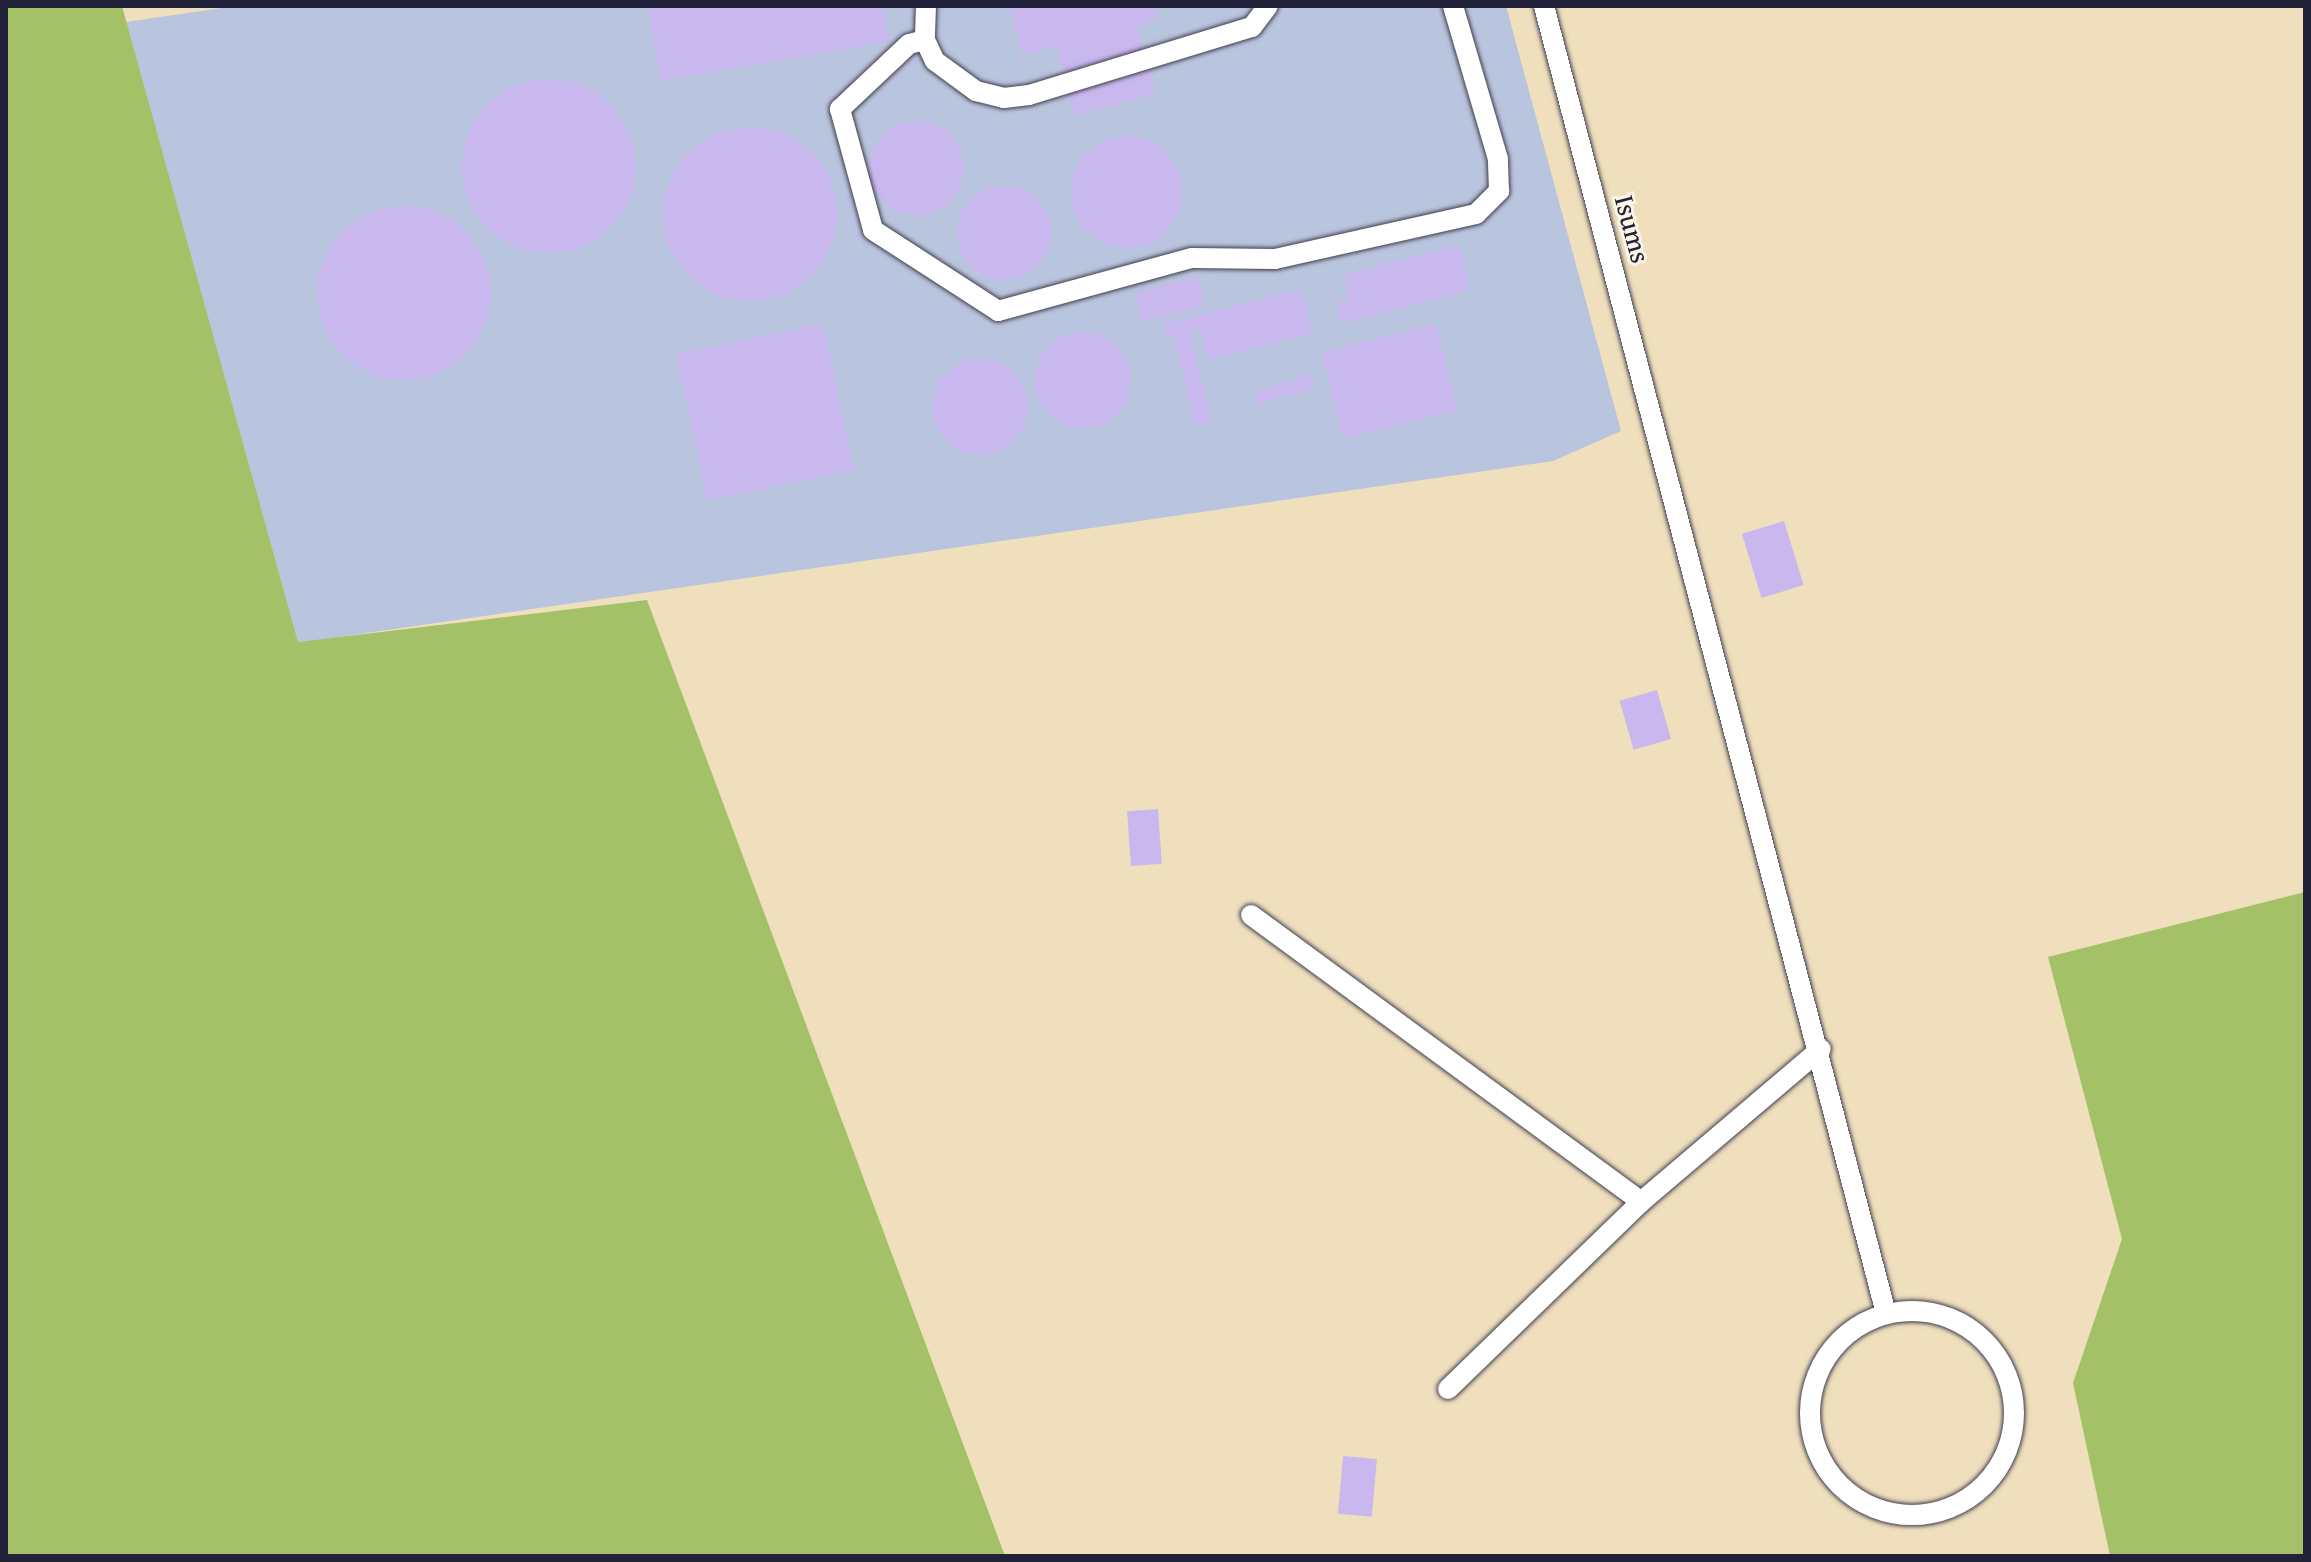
<!DOCTYPE html>
<style>
body{margin:0}
#map{position:relative;width:2311px;height:1562px;overflow:hidden;background:#efdfbd;font-family:"Gentium Book Plus",serif}
div>[style]{position:absolute}
[style*='--x']{left:calc(var(--x)*1px);top:calc(var(--y)*1px);width:calc(var(--w)*1px);rotate:calc(var(--a)*1deg)}
.industrial>*{inset:0;background:#b9c5de}
.green>*{inset:0;background:#a4c168}
.building>*{inset:0;background:#c9b8ee;transform-origin:0 0}
.round{border-radius:50%}
.roads{filter:drop-shadow(0 0 2px #413e4e) drop-shadow(0 0 2px #413e4e)}
.service>*{height:20px;margin:-10px;padding:0 10px;transform-origin:10px;border-radius:10px;background:#fff}
.service>.ring{margin:-10px;padding:0;box-sizing:content-box;background:none;border:20px solid #fff;border-radius:50%}
span{translate:-50% -50%;white-space:nowrap;text-align:center;line-height:1.15;-webkit-text-stroke:6px #fcf5e5;paint-order:stroke}
.street-label{font-size:28px;color:#22223b}
.frame{position:absolute;inset:0;border:8px solid #22223b;pointer-events:none}
</style>
<div id="map">
<div class="industrial">
<div style="clip-path:polygon(235px 6px,1506px 6px,1621px 431px,1553px 461px,298px 643px,126px 22px)"></div>
</div>
<div class="green">
<div style="clip-path:polygon(6px 6px,122px 6px,298px 642px,647px 600px,1005px 1556px,6px 1556px)"></div>
<div style="clip-path:polygon(2305px 892px,2305px 1556px,2110px 1556px,2073px 1383px,2122px 1239px,2048px 957px)"></div>
</div>
<div class="building">
<div style="clip-path:polygon(648px 6px,883px 6px,889px 41px,661px 81px)"></div>
<div style="clip-path:polygon(1009px 6px,1154px 6px,1158px 18px,1137px 25px,1155px 94px,1074px 116px,1056px 46px,1023px 56px)"></div>
<div class="round" style="left:462px;top:79px;width:174px;height:174px"></div>
<div class="round" style="left:870px;top:121px;width:94px;height:94px"></div>
<div class="round" style="left:663px;top:127px;width:174px;height:174px"></div>
<div class="round" style="left:1071px;top:136px;width:112px;height:112px"></div>
<div class="round" style="left:957px;top:186px;width:94px;height:94px"></div>
<div class="round" style="left:317px;top:206px;width:174px;height:174px"></div>
<div style="clip-path:polygon(1459px 245px,1470px 290px,1341px 324px,1336px 302px,1350px 299px,1344px 275px)"></div>
<div style="left:1197px;top:276px;width:31px;height:65px;rotate:75deg"></div>
<div style="clip-path:polygon(1301px 289px,1313px 333px,1208px 360px,1200px 329px,1189px 331px,1212px 423px,1196px 427px,1173px 335px,1167px 337px,1165px 324px)"></div>
<div style="left:823px;top:323px;width:150px;height:150px;rotate:78deg"></div>
<div style="left:1436px;top:324px;width:89px;height:118px;rotate:76deg"></div>
<div class="round" style="left:1035px;top:332px;width:96px;height:96px"></div>
<div class="round" style="left:932px;top:359px;width:96px;height:96px"></div>
<div style="left:1311px;top:374px;width:14px;height:60px;rotate:73deg"></div>
<div style="left:1784px;top:521px;width:67px;height:44px;rotate:73deg"></div>
<div style="left:1657px;top:690px;width:51px;height:39px;rotate:74deg"></div>
<div style="left:1158px;top:809px;width:55px;height:31px;rotate:86deg"></div>
<div style="left:1343px;top:1456px;width:34px;height:58px;rotate:5deg"></div>
</div>
<div class="roads">
<div class="service">
<div style="--x:926;--y:6;--w:34;--a:92"></div>
<div style="--x:925;--y:40;--w:23;--a:65"></div>
<div style="--x:935;--y:61;--w:51;--a:36.2"></div>
<div style="--x:976;--y:91;--w:29;--a:14"></div>
<div style="--x:1004;--y:98;--w:25;--a:-7"></div>
<div style="--x:1029;--y:95;--w:233;--a:-17"></div>
<div style="--x:1252;--y:27;--w:26;--a:-53"></div>
<div style="--x:1544;--y:6;--w:1351;--a:75.34"></div>
<div style="--x:925;--y:40;--w:16;--a:166"></div>
<div style="--x:909;--y:44;--w:95;--a:136.7"></div>
<div style="--x:840;--y:109;--w:125;--a:74.7"></div>
<div style="--x:873;--y:230;--w:149;--a:32.9"></div>
<div style="--x:998;--y:311;--w:201;--a:-15.3"></div>
<div style="--x:1192;--y:258;--w:83;--a:0.7"></div>
<div style="--x:1275;--y:259;--w:206;--a:-12.6"></div>
<div style="--x:1476;--y:214;--w:33;--a:-45"></div>
<div style="--x:1499;--y:191;--w:32;--a:-92"></div>
<div style="--x:1498;--y:159;--w:159;--a:-106.4"></div>
<div style="--x:1251;--y:915;--w:484;--a:36.3"></div>
<div class="ring" style="left:1810px;top:1311px;width:184px;height:184px"></div>
<div style="--x:1448;--y:1389;--w:269;--a:-44.1"></div>
<div style="--x:1641;--y:1202;--w:236;--a:-40.4"></div>
</div>
</div>
<div class="street-label">
<span style="left:1633px;top:229px;rotate:75deg">Isums</span>
</div>
<div class="frame"></div>
</div>
